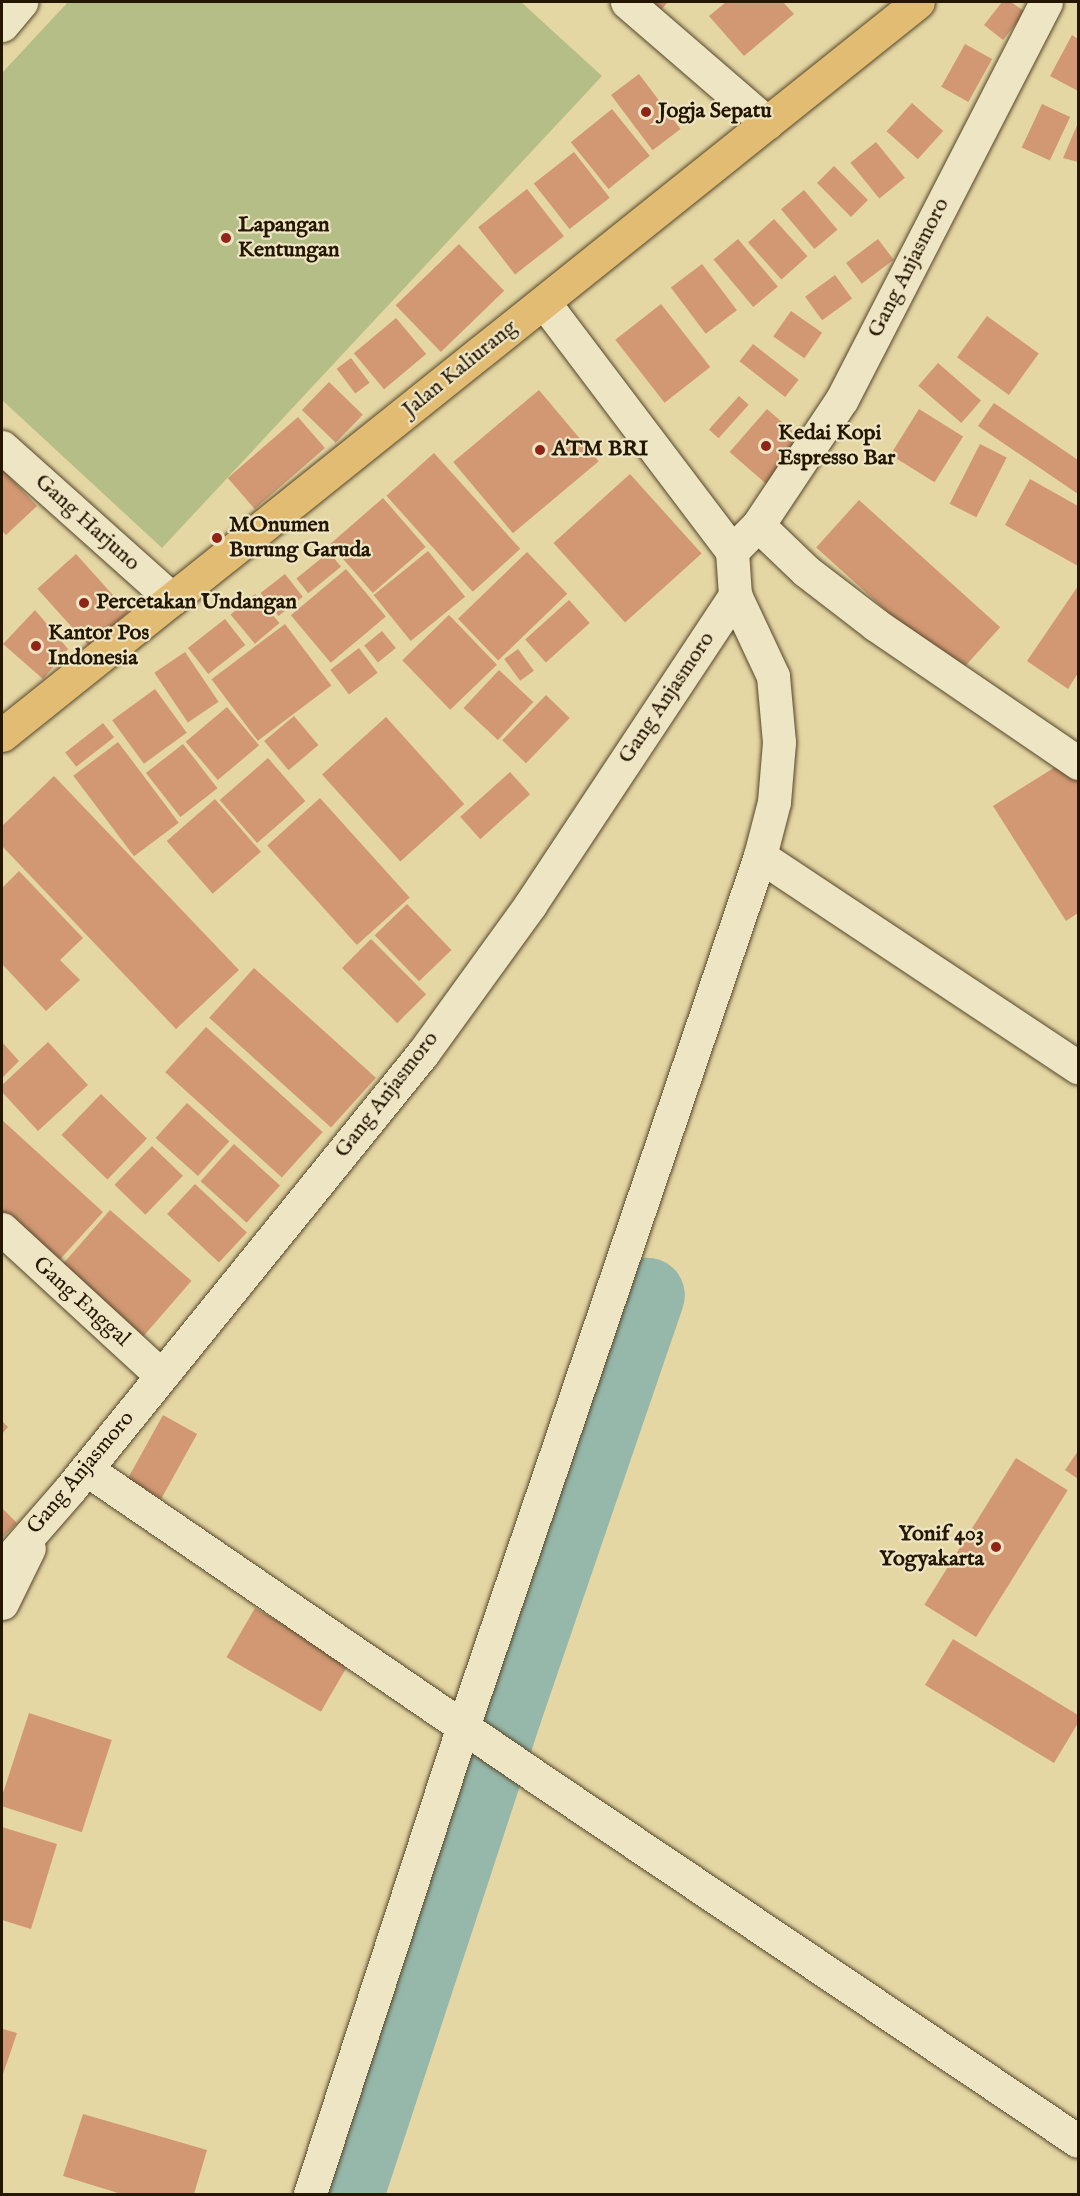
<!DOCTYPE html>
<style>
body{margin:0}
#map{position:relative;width:1080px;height:2196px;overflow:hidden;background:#e5d7a4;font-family:"IM FELL English",serif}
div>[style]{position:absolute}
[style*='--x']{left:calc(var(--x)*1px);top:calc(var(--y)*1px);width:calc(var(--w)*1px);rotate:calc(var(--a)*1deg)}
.green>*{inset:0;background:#b4be86}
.river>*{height:75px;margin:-37.5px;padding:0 37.5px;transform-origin:37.5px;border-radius:37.5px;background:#96b8ab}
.building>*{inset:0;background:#d19873;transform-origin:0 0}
.roads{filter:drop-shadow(0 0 2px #554629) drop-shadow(0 0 2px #554629)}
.minor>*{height:33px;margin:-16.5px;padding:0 16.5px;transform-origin:16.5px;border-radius:16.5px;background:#eee5c4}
.primary>*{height:33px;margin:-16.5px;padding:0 16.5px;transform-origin:16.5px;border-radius:16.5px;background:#e2bc72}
.dots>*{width:16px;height:16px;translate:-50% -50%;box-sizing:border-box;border:3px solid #eee5c4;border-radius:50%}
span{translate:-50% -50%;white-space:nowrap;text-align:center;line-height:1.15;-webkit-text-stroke:4.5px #eee5c4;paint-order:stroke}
.poi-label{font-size:22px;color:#251600;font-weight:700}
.left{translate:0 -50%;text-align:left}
.right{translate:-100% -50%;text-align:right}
.street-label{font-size:22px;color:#251600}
.frame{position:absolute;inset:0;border:3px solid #251600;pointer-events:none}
</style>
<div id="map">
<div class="green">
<div style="clip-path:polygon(68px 2px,521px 2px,602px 76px,162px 548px,2px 400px,2px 73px)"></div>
</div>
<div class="river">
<div style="--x:346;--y:2194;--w:507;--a:-71.85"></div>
<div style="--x:504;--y:1712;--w:441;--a:-71.1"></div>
</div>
<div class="building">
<div style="clip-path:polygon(642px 2px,668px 2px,657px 14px)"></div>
<div style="clip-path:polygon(726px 2px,783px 2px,794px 14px,744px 56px,709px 16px)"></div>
<div style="clip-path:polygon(1002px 2px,1011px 2px,1025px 12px,1003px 40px,984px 25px)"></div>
<div style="clip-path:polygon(1072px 35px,1078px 39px,1078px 91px,1050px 76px)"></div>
<div style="left:965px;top:44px;width:31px;height:49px;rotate:29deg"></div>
<div style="left:639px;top:74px;width:69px;height:35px;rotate:53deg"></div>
<div style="left:912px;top:103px;width:42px;height:38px;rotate:42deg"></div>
<div style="left:1042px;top:104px;width:31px;height:48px;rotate:25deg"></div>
<div style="left:612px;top:109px;width:60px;height:53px;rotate:51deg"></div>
<div style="clip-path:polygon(1078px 123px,1078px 162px,1063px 158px)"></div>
<div style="left:876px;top:142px;width:46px;height:33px;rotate:51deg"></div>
<div style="left:574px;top:152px;width:58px;height:51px;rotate:52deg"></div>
<div style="left:834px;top:166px;width:48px;height:24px;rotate:45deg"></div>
<div style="left:527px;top:189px;width:60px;height:62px;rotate:52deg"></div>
<div style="left:804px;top:190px;width:52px;height:30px;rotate:50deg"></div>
<div style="left:774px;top:219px;width:50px;height:35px;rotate:48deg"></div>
<div style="left:738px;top:239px;width:62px;height:32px;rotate:50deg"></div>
<div style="left:878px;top:239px;width:26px;height:40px;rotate:53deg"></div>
<div style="left:459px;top:244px;width:65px;height:88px;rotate:46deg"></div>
<div style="left:702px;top:264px;width:58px;height:39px;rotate:53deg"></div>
<div style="left:835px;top:275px;width:29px;height:37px;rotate:54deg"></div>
<div style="left:661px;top:304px;width:80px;height:58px;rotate:52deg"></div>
<div style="left:791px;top:311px;width:38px;height:31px;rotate:35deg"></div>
<div style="left:987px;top:316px;width:64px;height:51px;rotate:36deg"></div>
<div style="left:396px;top:318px;width:47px;height:55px;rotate:50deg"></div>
<div style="left:753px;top:344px;width:58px;height:22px;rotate:38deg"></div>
<div style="left:351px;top:358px;width:31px;height:18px;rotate:53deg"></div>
<div style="left:938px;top:363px;width:57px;height:30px;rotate:41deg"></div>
<div style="left:329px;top:382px;width:47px;height:39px;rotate:44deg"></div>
<div style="left:539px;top:390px;width:93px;height:112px;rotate:50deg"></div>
<div style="left:739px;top:396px;width:13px;height:45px;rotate:42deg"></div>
<div style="clip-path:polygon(994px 403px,1078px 460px,1078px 494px,978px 426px)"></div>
<div style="left:767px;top:409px;width:49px;height:57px;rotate:41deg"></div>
<div style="left:919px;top:409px;width:52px;height:54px;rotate:32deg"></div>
<div style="left:298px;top:417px;width:41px;height:93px;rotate:49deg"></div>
<div style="left:980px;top:444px;width:30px;height:67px;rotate:27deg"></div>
<div style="left:434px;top:453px;width:129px;height:64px;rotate:48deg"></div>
<div style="clip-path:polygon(2px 469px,37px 506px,6px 535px,2px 531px)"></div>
<div style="left:630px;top:474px;width:107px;height:103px;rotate:48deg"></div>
<div style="clip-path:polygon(1030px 479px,1078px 506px,1078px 566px,1005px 525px)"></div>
<div style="left:383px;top:498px;width:65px;height:70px;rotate:49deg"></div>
<div style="left:859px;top:500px;width:190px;height:64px;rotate:42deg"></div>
<div style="left:428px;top:551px;width:59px;height:70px;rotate:51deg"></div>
<div style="left:329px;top:552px;width:19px;height:42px;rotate:51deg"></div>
<div style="left:527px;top:552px;width:58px;height:96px;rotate:46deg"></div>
<div style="left:76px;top:554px;width:78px;height:52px;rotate:48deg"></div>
<div style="left:346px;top:569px;width:62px;height:72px;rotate:50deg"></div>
<div style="left:285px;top:574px;width:29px;height:31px;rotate:52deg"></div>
<div style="clip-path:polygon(1078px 586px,1078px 673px,1068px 689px,1027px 661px)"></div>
<div style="left:255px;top:594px;width:38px;height:32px;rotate:50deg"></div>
<div style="left:569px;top:600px;width:31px;height:59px;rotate:48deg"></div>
<div style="clip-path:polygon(35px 610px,68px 649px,43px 679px,3px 644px)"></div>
<div style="left:449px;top:615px;width:69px;height:65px;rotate:46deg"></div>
<div style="left:225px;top:619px;width:33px;height:47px;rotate:52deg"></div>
<div style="left:285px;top:624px;width:77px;height:92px;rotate:53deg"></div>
<div style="left:382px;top:631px;width:22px;height:23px;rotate:51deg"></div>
<div style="left:359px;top:648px;width:31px;height:36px;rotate:53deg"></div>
<div style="left:518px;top:649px;width:27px;height:17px;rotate:54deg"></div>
<div style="left:185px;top:652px;width:60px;height:37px;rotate:56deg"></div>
<div style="left:499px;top:670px;width:47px;height:52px;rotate:43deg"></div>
<div style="left:155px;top:689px;width:54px;height:53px;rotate:54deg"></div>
<div style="left:546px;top:695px;width:33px;height:63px;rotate:44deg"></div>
<div style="left:227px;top:707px;width:50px;height:54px;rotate:50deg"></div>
<div style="left:294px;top:716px;width:38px;height:39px;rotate:50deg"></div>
<div style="left:386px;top:717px;width:117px;height:86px;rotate:48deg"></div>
<div style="left:103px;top:723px;width:18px;height:48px;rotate:52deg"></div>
<div style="left:118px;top:742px;width:101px;height:56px;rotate:53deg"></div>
<div style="left:183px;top:744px;width:56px;height:47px;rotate:52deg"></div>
<div style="left:268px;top:758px;width:57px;height:64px;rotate:49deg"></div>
<div style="clip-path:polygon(1068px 759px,1078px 776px,1078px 913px,1066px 921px,993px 806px)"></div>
<div style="left:510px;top:772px;width:30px;height:67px;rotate:48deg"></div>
<div style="clip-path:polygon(54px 776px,239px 970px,176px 1029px,2px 846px,2px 826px)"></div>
<div style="left:320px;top:798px;width:134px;height:71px;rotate:48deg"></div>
<div style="left:215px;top:799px;width:70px;height:64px;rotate:49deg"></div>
<div style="clip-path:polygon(19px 871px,83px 938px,60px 960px,80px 980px,46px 1011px,2px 964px,2px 888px)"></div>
<div style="left:407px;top:904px;width:64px;height:45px;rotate:46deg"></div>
<div style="left:371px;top:939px;width:78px;height:41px;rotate:45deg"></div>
<div style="left:254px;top:968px;width:164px;height:67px;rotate:42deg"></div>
<div style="left:206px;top:1027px;width:157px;height:61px;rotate:42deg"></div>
<div style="clip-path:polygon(2px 1042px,19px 1061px,2px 1078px)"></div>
<div style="clip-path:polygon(48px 1042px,88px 1085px,38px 1131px,2px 1092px,2px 1085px)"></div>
<div style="left:101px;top:1094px;width:64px;height:57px;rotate:44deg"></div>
<div style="left:187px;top:1103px;width:57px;height:47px;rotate:42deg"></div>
<div style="clip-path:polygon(2px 1120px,103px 1212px,54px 1266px,2px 1219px)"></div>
<div style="left:234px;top:1144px;width:62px;height:50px;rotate:42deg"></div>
<div style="left:152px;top:1146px;width:43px;height:54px;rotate:44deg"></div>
<div style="left:195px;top:1184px;width:71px;height:41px;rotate:43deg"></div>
<div style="left:110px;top:1210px;width:108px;height:79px;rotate:41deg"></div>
<div style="left:163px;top:1415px;width:39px;height:74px;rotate:29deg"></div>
<div style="clip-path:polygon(2px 1421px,8px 1427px,2px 1434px)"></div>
<div style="clip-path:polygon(1078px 1451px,1078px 1479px,1065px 1470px)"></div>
<div style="left:1016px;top:1458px;width:61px;height:173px;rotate:32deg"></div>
<div style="clip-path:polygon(2px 1508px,17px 1523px,2px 1538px)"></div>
<div style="left:255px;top:1608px;width:109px;height:57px;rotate:30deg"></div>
<div style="clip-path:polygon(953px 1639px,1078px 1715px,1078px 1723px,1054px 1763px,925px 1685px)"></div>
<div style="left:29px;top:1713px;width:87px;height:97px;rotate:18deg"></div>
<div style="clip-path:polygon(2px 1827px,57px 1844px,31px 1929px,2px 1920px)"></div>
<div style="clip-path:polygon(3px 2029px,17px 2033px,2px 2077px,2px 2033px)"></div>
<div style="clip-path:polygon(83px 2114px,207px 2150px,194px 2194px,121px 2194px,63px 2176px)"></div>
</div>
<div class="roads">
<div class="minor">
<div style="--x:627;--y:2;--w:185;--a:40.8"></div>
<div style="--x:2;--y:25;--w:30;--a:-50"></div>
<div style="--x:2;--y:447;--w:228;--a:41.8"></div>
<div style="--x:758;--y:525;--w:66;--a:43.8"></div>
<div style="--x:806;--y:571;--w:88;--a:37.6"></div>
<div style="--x:876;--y:625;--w:245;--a:34.3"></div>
<div style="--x:732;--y:551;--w:37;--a:-45"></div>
<div style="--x:758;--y:525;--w:151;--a:-56.3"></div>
<div style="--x:842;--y:399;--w:446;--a:-62.8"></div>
<div style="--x:760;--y:856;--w:382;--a:33.6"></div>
<div style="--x:2;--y:1229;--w:216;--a:42.6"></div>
<div style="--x:86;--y:1469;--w:555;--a:34.35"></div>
<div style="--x:544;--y:1782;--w:643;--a:33.91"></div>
<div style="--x:2;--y:1567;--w:103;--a:-48.9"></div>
<div style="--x:70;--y:1489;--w:561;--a:-51.01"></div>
<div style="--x:423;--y:1053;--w:183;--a:-54.1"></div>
<div style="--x:530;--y:905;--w:372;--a:-56.5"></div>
<div style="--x:2;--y:1603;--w:61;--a:-63.9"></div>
<div style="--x:310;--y:2194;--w:491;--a:-71.9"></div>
<div style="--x:463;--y:1727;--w:920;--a:-71.17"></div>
<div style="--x:760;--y:856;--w:56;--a:-75.5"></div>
<div style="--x:774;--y:802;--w:60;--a:-85.2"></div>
<div style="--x:779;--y:742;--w:66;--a:-95.2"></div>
<div style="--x:773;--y:676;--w:89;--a:-115.1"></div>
<div style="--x:735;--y:595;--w:44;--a:-93.9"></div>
<div style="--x:732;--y:551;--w:312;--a:-127.1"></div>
</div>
<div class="primary">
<div style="--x:2;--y:735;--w:1173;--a:-38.67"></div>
</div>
</div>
<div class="dots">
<div style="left:646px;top:112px;background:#8f2418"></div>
<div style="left:226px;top:238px;background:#8f2418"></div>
<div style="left:766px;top:446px;background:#8f2418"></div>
<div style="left:540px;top:450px;background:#8f2418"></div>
<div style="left:217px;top:538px;background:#8f2418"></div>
<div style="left:84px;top:603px;background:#8f2418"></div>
<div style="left:36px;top:646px;background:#8f2418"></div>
<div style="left:996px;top:1547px;background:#8f2418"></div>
</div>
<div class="poi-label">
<span class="left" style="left:658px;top:112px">Jogja Sepatu</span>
<span class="left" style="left:238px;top:238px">Lapangan<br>Kentungan</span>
<span class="left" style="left:778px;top:446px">Kedai Kopi<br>Espresso Bar</span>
<span class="left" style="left:552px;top:450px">ATM BRI</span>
<span class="left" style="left:229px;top:538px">MOnumen<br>Burung Garuda</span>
<span class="left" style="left:96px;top:603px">Percetakan Undangan</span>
<span class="left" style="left:48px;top:646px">Kantor Pos<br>Indonesia</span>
<span class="right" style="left:984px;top:1547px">Yonif 403<br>Yogyakarta</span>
</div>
<div class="street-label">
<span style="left:909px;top:268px;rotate:-63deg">Gang Anjasmoro</span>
<span style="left:460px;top:369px;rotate:-39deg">Jalan Kaliurang</span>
<span style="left:87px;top:523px;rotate:42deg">Gang Harjuno</span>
<span style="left:667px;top:698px;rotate:-56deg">Gang Anjasmoro</span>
<span style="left:387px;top:1095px;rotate:-52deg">Gang Anjasmoro</span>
<span style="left:81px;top:1302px;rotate:42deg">Gang Enggal</span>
<span style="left:81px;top:1473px;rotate:-50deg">Gang Anjasmoro</span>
</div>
<div class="frame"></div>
</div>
